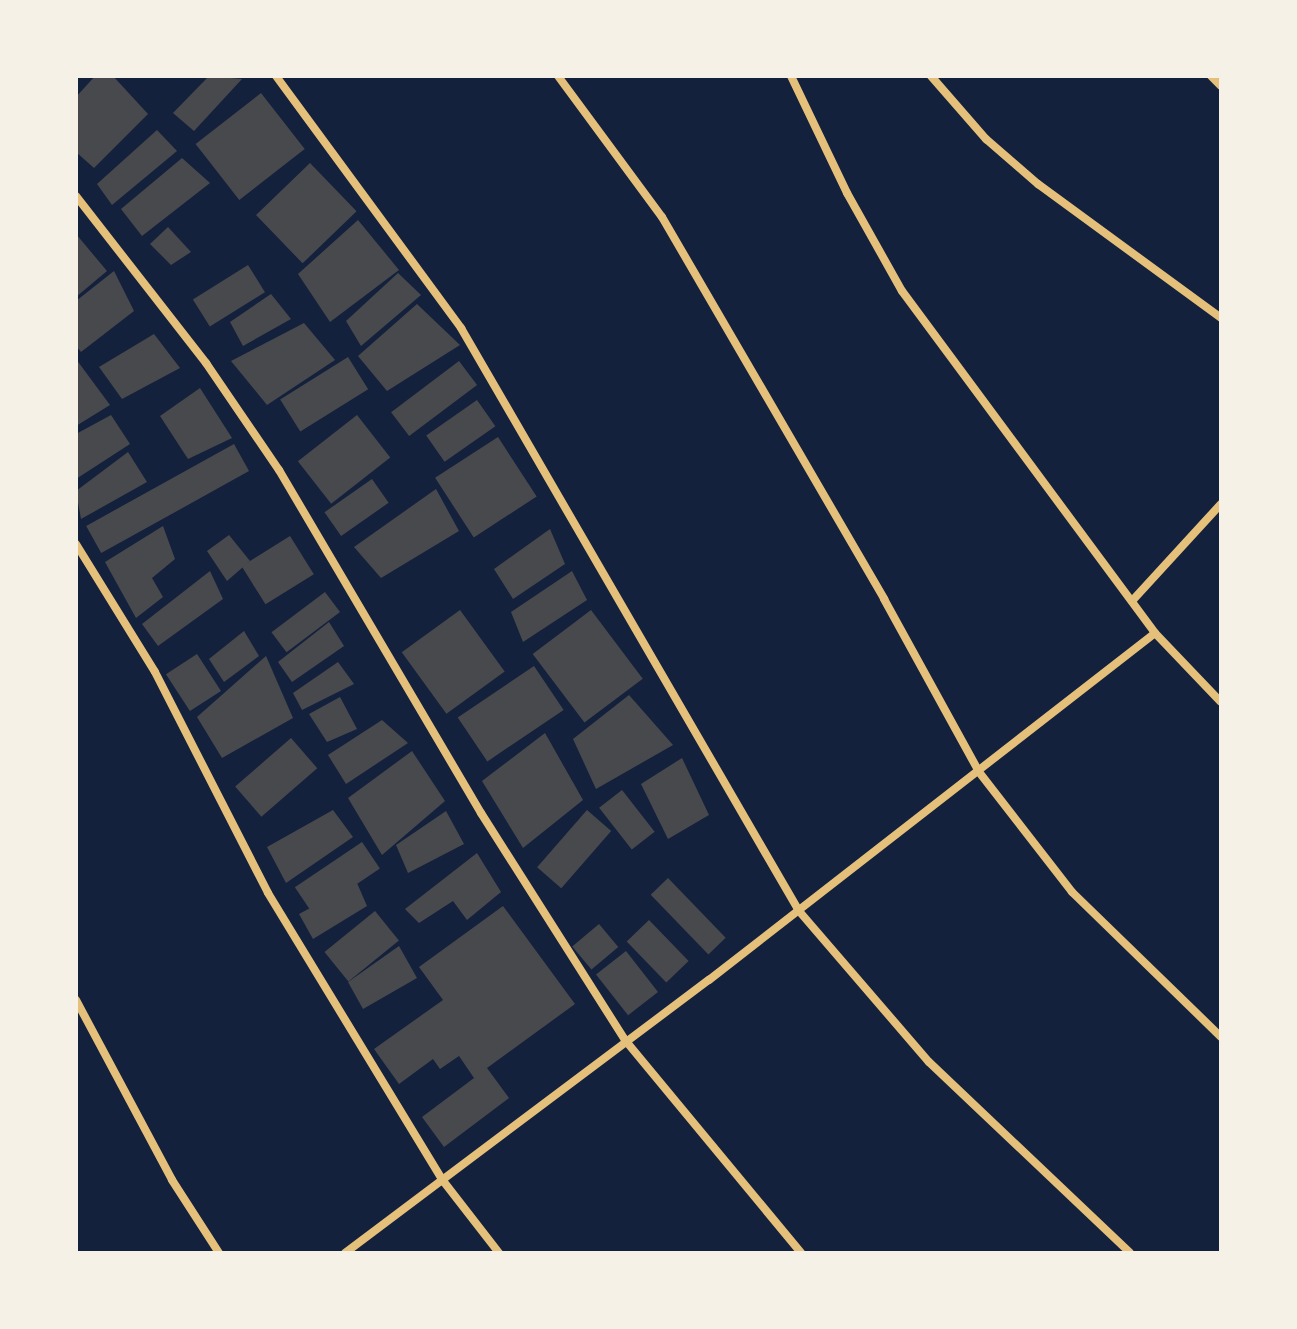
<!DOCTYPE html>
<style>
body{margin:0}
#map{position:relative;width:1297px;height:1329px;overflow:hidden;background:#14213d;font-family:"PT Serif",serif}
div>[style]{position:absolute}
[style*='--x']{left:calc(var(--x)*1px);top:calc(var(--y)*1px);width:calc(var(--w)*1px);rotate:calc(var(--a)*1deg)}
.building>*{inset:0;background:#48494c;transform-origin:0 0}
.minor>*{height:8px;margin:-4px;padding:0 4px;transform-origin:4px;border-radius:4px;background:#e5c07b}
span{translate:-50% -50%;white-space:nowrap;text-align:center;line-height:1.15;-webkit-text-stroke:8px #f6f1e7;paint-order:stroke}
.frame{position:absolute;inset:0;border:78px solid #f6f1e7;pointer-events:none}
</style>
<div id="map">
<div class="building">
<div style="clip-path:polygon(95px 76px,113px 76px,148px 114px,94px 168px,76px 152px,76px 97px)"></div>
<div style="clip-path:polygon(209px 76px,242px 79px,194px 131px,173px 113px)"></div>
<div style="left:261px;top:93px;width:71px;height:83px;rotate:52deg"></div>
<div style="clip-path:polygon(157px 130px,177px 151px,112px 205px,97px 184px)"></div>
<div style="clip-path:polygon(182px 158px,210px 183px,142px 236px,121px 209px)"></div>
<div style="left:310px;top:163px;width:67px;height:75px;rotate:46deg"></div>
<div style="clip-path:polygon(358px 220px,399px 270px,330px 322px,298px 274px)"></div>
<div style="clip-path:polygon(168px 227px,191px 252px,171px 265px,150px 244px)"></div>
<div style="clip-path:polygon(76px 234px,107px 271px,76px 297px)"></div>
<div style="left:248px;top:265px;width:32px;height:65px;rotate:58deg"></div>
<div style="clip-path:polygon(114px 271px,134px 311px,81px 352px,76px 346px,76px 301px)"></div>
<div style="clip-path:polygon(398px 273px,421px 295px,361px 346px,346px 321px)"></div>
<div style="clip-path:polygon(271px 294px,291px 319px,243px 346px,230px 322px)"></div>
<div style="clip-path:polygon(417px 304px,460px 345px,387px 391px,358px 356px)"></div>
<div style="clip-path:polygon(304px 323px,335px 360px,267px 405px,231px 361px)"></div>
<div style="clip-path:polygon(154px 334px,180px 368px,122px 399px,99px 367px)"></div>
<div style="left:348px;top:357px;width:38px;height:80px;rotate:58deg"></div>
<div style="clip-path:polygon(76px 359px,110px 405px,76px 426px)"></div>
<div style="left:459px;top:361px;width:30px;height:85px;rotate:53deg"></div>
<div style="clip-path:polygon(200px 388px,232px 438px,188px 459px,160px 416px)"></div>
<div style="left:477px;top:400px;width:32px;height:62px;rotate:55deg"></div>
<div style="clip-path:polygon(111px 415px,130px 444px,76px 479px,76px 434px)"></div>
<div style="left:357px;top:415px;width:54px;height:75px;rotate:52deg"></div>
<div style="left:498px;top:437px;width:71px;height:75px;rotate:57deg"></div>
<div style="left:234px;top:444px;width:31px;height:169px;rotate:61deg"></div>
<div style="clip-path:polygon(128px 452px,147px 482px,81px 519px,76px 491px)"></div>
<div style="left:372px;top:479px;width:29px;height:58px;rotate:55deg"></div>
<div style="clip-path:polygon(436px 489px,459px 531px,381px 578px,354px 547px)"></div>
<div style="clip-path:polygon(163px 526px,175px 559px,152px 578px,163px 597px,136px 618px,105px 562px)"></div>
<div style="clip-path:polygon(550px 529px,565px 564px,513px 599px,494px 569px)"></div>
<div style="clip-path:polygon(229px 535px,250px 561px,227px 581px,207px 551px)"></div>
<div style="left:290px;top:536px;width:45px;height:57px;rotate:58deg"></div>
<div style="clip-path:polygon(210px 571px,223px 599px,158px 646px,142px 624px)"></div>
<div style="clip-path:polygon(572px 571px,587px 600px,523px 642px,511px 612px)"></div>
<div style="left:325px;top:592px;width:25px;height:67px;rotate:53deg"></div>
<div style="left:460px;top:610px;width:76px;height:72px;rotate:54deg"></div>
<div style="left:591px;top:610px;width:86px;height:73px;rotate:53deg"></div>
<div style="clip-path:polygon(329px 622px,344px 646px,292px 682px,278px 662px)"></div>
<div style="clip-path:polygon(244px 631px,259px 656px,224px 682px,209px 659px)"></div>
<div style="left:197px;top:654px;width:44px;height:37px;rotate:57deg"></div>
<div style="clip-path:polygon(266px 656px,293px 718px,222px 758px,197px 717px)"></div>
<div style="clip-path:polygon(338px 662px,354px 684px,302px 710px,293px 693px)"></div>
<div style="left:534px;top:666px;width:53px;height:92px;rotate:56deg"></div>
<div style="clip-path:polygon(629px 695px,673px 745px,596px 789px,573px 739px)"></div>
<div style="clip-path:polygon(340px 697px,357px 729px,327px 742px,309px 714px)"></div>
<div style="clip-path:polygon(382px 720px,408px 743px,346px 784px,328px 755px)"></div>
<div style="clip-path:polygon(545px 733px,583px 800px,523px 848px,482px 781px)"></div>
<div style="left:291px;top:738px;width:40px;height:74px;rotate:49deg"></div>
<div style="clip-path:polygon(412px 751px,445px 801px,382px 855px,348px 798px)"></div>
<div style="clip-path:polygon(682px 758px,709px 815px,668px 839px,641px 784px)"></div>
<div style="left:622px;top:790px;width:53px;height:29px;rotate:52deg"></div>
<div style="clip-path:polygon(333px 810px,353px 837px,286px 883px,267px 847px)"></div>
<div style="left:587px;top:810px;width:32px;height:76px;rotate:41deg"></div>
<div style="clip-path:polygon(446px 811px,464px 844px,408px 873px,396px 845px)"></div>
<div style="left:362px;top:842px;width:32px;height:81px;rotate:56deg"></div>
<div style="clip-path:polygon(477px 853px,501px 892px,467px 920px,453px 901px,419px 923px,405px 909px)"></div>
<div style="left:668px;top:878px;width:83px;height:24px;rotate:46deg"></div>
<div style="clip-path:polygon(357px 883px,367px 906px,313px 939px,299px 914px)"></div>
<div style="clip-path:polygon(503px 906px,575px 1004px,487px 1068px,509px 1098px,444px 1147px,422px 1117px,474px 1078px,459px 1056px,440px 1069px,433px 1059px,399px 1084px,374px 1049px,443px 1000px,419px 967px)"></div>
<div style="left:375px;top:911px;width:38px;height:65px;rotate:51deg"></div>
<div style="left:649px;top:920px;width:57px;height:31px;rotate:46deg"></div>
<div style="left:599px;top:924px;width:30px;height:35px;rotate:50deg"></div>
<div style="clip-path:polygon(399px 946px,417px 978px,363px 1009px,348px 982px)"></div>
<div style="left:626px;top:951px;width:52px;height:38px;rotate:52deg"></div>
</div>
<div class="minor">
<div style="--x:276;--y:76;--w:313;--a:53.7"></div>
<div style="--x:461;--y:328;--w:674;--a:59.9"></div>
<div style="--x:799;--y:911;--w:199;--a:49.3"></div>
<div style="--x:929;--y:1062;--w:277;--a:43.5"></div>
<div style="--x:558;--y:76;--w:175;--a:53.6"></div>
<div style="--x:662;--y:217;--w:442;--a:59.8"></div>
<div style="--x:884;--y:599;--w:197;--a:61.2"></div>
<div style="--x:979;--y:772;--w:152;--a:52.2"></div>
<div style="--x:1072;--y:892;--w:208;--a:44.2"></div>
<div style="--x:791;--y:76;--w:130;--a:64.4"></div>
<div style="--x:847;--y:193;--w:112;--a:60.7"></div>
<div style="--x:902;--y:291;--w:425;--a:53.5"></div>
<div style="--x:1155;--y:633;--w:95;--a:46.3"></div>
<div style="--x:931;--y:76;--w:84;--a:48.9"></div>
<div style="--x:986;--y:139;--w:69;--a:40.9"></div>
<div style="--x:1038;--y:184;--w:227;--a:36.2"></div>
<div style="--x:1211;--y:76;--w:14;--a:45"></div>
<div style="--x:76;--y:196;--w:212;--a:52.1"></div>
<div style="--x:206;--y:363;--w:130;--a:55.7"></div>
<div style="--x:279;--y:470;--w:398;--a:59.5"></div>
<div style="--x:481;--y:813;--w:269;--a:57.6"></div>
<div style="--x:625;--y:1040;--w:276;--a:50.4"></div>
<div style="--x:76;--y:544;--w:150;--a:58.3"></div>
<div style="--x:155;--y:672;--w:248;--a:62.9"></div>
<div style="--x:268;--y:893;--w:338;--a:58.7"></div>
<div style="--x:444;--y:1182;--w:90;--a:52.2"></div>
<div style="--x:1132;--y:601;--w:132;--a:-47.5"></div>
<div style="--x:76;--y:1000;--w:204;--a:61.9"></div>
<div style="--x:172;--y:1180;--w:87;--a:57.2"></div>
<div style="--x:345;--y:1253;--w:455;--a:-36.9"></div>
<div style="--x:709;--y:980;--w:565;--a:-37.88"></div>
</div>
<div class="frame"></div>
</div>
